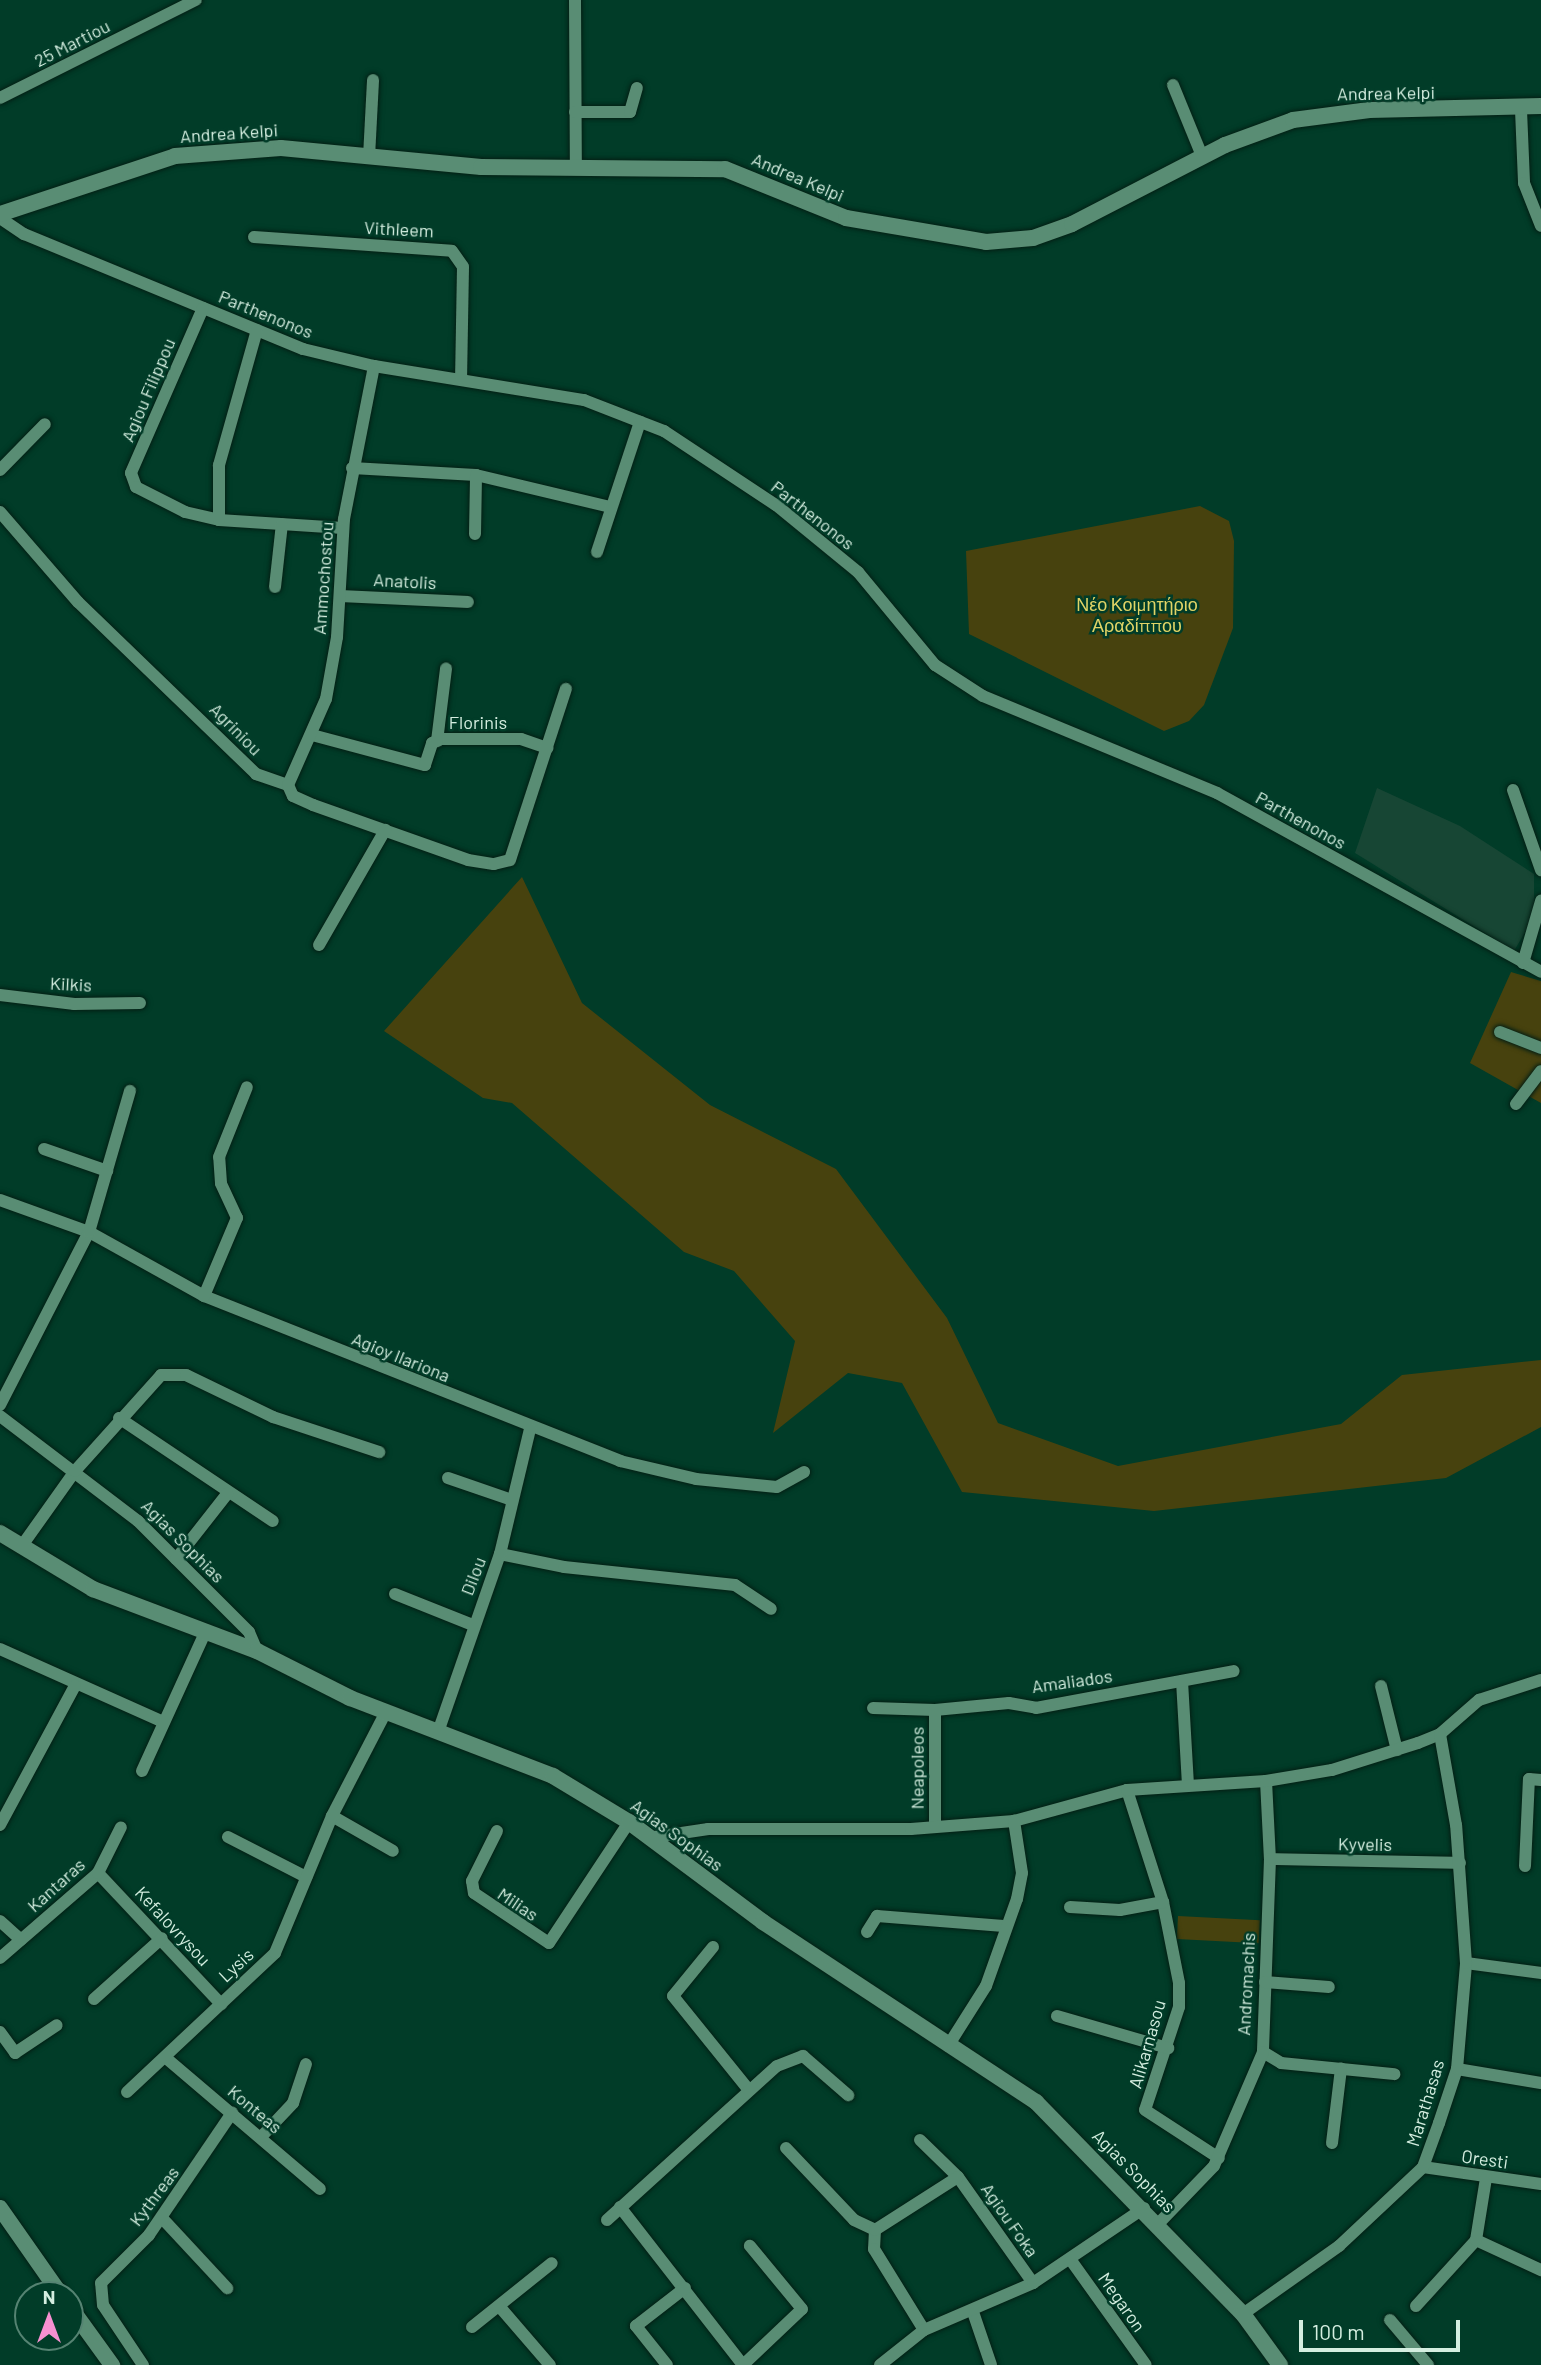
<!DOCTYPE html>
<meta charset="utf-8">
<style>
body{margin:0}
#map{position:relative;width:1541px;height:2365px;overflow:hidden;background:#013c28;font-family:Barlow,sans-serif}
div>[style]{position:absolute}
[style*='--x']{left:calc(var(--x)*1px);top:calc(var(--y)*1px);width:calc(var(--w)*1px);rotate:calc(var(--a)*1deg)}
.built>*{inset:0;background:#174634}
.green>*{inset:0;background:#47420e;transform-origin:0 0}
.roads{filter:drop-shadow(0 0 2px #041f14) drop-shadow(0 0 2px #041f14)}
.street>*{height:12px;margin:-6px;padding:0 6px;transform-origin:6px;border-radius:6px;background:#598d74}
.secondary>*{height:16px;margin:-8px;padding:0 8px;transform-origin:8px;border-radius:8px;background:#598d74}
span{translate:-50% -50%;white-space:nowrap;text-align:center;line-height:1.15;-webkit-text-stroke:5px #013c28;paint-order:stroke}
.street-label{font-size:18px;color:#d4eee0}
.park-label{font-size:18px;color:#e1d466}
.north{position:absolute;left:14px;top:2281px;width:70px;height:70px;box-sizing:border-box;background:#013c28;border:2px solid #558372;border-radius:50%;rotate:0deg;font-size:19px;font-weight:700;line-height:28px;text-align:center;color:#d4eee0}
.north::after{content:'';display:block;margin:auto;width:24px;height:32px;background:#f690d0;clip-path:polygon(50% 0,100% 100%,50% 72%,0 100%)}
.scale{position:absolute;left:1299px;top:2320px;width:161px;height:32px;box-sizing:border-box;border:4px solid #d4eee0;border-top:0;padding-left:9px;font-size:21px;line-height:24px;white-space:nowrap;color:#d4eee0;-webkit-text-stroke:5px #013c28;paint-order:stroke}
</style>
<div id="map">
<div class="built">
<div style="clip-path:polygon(1377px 788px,1460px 826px,1534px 874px,1534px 917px,1514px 951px,1355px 853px)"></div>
</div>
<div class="green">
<div style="clip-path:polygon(1200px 506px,1229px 521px,1234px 541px,1233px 628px,1204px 705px,1189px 721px,1164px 731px,969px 634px,966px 551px)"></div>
<div style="clip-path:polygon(522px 877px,582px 1003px,710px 1105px,836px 1169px,947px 1318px,998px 1423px,1118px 1466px,1341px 1424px,1402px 1375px,1541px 1360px,1541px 1427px,1446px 1478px,1154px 1511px,962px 1492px,902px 1383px,848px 1373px,773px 1433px,795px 1341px,734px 1271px,684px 1252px,512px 1103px,483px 1098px,384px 1031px)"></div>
<div style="clip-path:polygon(1511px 972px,1541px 981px,1541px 1103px,1470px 1063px)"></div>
<div style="left:1178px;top:1916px;width:82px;height:23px;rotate:3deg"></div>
</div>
<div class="roads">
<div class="street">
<div style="--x:575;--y:0;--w:169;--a:89.7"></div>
<div style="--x:1173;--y:85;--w:77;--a:67.8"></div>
<div style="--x:0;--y:98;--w:219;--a:-26.6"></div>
<div style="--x:1521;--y:110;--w:73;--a:87.6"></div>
<div style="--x:1524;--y:183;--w:46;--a:68.4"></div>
<div style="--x:575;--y:112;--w:55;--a:0"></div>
<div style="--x:630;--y:112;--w:25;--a:-74"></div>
<div style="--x:369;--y:157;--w:77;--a:-87"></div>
<div style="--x:0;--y:218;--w:29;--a:34"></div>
<div style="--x:24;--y:234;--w:302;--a:22.4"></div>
<div style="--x:303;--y:349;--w:73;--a:13.5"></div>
<div style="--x:374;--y:366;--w:213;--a:9.2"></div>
<div style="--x:584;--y:400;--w:86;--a:21.2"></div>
<div style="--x:664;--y:431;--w:134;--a:33.5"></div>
<div style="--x:776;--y:505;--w:106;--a:39.3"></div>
<div style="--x:858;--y:572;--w:121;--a:50.4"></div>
<div style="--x:935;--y:665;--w:57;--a:32.9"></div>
<div style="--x:983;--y:696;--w:253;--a:22.5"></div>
<div style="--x:1217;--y:793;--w:370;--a:28.9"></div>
<div style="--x:254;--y:237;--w:198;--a:4"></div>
<div style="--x:452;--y:251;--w:19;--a:55"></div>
<div style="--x:463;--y:267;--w:111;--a:91"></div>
<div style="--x:203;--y:308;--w:180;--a:113.6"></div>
<div style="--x:131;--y:473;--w:15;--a:70"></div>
<div style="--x:136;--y:487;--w:55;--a:27"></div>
<div style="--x:185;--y:512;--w:35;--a:13"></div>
<div style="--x:219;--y:520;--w:124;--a:3.7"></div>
<div style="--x:352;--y:468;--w:124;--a:3.2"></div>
<div style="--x:476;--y:475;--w:138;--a:13.4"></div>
<div style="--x:0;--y:470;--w:64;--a:-45.6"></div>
<div style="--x:0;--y:512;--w:119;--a:49.1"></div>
<div style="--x:78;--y:602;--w:248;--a:44"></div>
<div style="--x:256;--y:774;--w:34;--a:19"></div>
<div style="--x:219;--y:520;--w:55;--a:-90"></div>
<div style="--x:219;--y:465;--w:140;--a:-74.3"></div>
<div style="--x:475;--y:534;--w:59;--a:-89"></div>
<div style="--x:597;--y:552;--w:137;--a:-71.7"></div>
<div style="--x:275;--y:587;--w:63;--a:-83.7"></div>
<div style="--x:341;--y:596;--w:127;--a:2.7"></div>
<div style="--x:312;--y:735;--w:117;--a:14.9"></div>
<div style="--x:425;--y:765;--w:23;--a:-72"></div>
<div style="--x:432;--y:743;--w:10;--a:-24"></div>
<div style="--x:441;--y:739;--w:80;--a:0"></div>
<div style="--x:521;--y:739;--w:28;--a:19"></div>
<div style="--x:437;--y:741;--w:73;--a:-82.9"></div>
<div style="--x:288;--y:785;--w:94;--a:-66.2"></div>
<div style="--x:326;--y:699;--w:63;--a:-79.9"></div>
<div style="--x:337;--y:637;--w:118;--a:-86.6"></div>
<div style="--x:344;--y:519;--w:156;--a:-78.9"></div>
<div style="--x:288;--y:785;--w:12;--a:66"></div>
<div style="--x:293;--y:796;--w:22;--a:24"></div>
<div style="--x:313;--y:805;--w:164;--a:19.5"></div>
<div style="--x:468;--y:860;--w:26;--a:9"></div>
<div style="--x:494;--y:864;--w:16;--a:-14"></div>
<div style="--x:510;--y:860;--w:180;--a:-71.9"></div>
<div style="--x:1513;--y:790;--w:85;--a:70.7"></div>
<div style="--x:319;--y:945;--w:133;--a:-60.1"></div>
<div style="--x:1523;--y:963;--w:65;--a:-73.8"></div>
<div style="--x:0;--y:995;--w:75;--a:6.9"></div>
<div style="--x:74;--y:1004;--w:66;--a:-0.9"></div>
<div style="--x:1500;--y:1032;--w:44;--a:21.3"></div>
<div style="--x:1516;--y:1104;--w:41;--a:-52.9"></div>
<div style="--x:44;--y:1149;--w:67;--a:19.2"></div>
<div style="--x:0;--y:1200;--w:95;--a:19.8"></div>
<div style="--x:89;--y:1232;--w:132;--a:29.1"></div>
<div style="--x:204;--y:1296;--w:448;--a:21.6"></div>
<div style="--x:620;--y:1461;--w:78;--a:13.3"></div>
<div style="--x:696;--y:1479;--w:81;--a:5.6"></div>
<div style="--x:777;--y:1487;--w:31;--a:-29"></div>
<div style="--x:204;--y:1296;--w:85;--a:-67.1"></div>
<div style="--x:237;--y:1218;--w:38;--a:-115"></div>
<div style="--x:221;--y:1183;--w:26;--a:-94"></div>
<div style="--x:219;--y:1157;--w:75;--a:-68.2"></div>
<div style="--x:0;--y:1405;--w:195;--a:-62.8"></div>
<div style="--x:89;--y:1232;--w:147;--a:-73.8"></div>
<div style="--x:0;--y:1416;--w:173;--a:37.3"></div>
<div style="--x:138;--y:1521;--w:157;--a:45"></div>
<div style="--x:249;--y:1632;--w:21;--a:67"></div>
<div style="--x:119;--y:1418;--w:185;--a:33.8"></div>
<div style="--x:448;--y:1478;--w:68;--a:19"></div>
<div style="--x:21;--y:1547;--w:93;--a:-54.6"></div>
<div style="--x:75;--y:1471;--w:129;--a:-48.1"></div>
<div style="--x:161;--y:1375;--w:25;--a:0"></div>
<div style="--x:186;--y:1375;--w:97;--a:25.8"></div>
<div style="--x:273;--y:1417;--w:112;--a:18.3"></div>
<div style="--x:500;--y:1554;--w:65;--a:11.5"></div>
<div style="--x:564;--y:1567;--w:172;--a:6"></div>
<div style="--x:735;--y:1585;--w:43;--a:33.7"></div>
<div style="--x:176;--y:1559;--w:83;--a:-51.9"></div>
<div style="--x:395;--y:1594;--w:84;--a:21.7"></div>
<div style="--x:0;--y:1649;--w:179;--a:24.1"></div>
<div style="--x:1182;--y:1681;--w:104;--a:86.7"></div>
<div style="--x:1381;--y:1686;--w:66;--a:76"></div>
<div style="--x:873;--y:1708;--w:62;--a:1.8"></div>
<div style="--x:935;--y:1710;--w:74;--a:-5.4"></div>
<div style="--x:1009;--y:1703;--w:27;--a:10"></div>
<div style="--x:1036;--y:1708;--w:201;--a:-10.6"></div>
<div style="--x:935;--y:1710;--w:116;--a:90"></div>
<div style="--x:438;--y:1732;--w:188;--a:-70.8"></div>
<div style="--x:500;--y:1554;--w:129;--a:-76.5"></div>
<div style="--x:142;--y:1771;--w:152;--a:-65.5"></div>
<div style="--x:1266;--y:1781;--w:78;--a:87.1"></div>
<div style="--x:1270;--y:1859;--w:193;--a:92.1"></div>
<div style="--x:1263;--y:2052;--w:21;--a:31"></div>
<div style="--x:1281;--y:2063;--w:114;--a:5.6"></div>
<div style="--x:1127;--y:1790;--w:118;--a:72.2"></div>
<div style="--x:1163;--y:1902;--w:83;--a:78.8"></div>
<div style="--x:1179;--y:1983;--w:24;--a:90"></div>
<div style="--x:1179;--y:2007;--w:108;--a:108.3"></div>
<div style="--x:1145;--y:2110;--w:88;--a:33"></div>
<div style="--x:332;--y:1816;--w:70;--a:29.8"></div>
<div style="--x:0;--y:1825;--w:158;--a:-61.7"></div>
<div style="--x:497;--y:1831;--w:56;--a:116.6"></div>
<div style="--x:472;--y:1881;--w:12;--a:81"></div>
<div style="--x:474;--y:1893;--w:90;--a:33.7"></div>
<div style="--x:549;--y:1943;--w:145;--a:-56.5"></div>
<div style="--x:228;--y:1837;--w:88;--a:27.1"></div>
<div style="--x:648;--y:1838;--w:61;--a:-8.5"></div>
<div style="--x:708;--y:1829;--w:203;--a:0"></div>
<div style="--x:911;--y:1829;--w:103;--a:-4.4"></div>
<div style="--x:1014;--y:1821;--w:117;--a:-15.3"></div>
<div style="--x:1127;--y:1790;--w:139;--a:-3.7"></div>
<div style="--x:1266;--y:1781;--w:67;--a:-9.5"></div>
<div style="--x:1332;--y:1770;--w:90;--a:-17.4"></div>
<div style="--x:1418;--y:1743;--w:24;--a:-22"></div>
<div style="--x:1440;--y:1734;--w:52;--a:-41.1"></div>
<div style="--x:1479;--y:1700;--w:65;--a:-17.9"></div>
<div style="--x:1270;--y:1859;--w:190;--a:1.2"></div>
<div style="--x:1525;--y:1866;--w:87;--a:-87.4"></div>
<div style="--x:1529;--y:1779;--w:12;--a:5"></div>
<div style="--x:98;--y:1873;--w:180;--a:46.8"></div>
<div style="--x:1070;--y:1907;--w:50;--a:3.4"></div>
<div style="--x:1120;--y:1910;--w:44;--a:-10.5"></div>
<div style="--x:0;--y:1921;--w:28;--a:42"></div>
<div style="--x:867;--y:1932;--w:19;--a:-58"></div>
<div style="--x:877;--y:1916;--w:127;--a:4.5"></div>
<div style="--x:713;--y:1947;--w:63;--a:129.2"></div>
<div style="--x:673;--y:1996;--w:119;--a:51.1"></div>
<div style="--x:0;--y:1958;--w:130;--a:-40.9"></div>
<div style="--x:98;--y:1873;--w:51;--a:-63.4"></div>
<div style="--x:1466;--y:1963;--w:76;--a:7.6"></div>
<div style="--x:1265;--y:1982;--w:64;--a:4.5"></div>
<div style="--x:94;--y:1999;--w:91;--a:-41.9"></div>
<div style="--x:1057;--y:2016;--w:116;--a:16.1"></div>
<div style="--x:0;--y:2032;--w:26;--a:54"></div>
<div style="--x:15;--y:2053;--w:50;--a:-33.7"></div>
<div style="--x:948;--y:2046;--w:71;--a:-57.7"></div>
<div style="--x:986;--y:1986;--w:92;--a:-70.4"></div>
<div style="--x:1017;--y:1899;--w:26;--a:-79"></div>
<div style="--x:1022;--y:1873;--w:53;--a:-98.7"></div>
<div style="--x:166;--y:2058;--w:202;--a:40.4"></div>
<div style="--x:1457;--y:2069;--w:85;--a:9.5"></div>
<div style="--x:127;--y:2092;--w:203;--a:-43.2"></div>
<div style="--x:275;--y:1953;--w:148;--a:-67.4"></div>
<div style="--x:332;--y:1816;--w:117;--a:-62.6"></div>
<div style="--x:261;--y:2137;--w:47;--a:-46.7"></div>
<div style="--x:293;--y:2103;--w:41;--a:-71.6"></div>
<div style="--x:920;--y:2140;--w:53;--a:44.2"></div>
<div style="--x:958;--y:2177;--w:130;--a:54.7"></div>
<div style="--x:1332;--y:2143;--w:75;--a:-83.1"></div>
<div style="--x:786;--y:2148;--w:99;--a:46.6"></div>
<div style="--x:854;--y:2220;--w:23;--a:25"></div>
<div style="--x:1423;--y:2167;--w:119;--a:8.2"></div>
<div style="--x:620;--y:2207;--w:200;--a:52.1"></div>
<div style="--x:162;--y:2218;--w:96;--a:47.1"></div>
<div style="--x:607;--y:2220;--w:229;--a:-42.2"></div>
<div style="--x:777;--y:2066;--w:28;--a:-21"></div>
<div style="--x:803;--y:2056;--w:60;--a:40.9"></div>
<div style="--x:1159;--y:2223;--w:79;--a:-46"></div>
<div style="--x:1214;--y:2166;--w:124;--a:-66.7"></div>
<div style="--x:875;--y:2230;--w:19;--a:93"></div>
<div style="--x:874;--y:2249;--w:95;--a:58.3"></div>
<div style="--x:875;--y:2230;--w:98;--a:-32.6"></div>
<div style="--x:1476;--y:2240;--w:72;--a:24.8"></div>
<div style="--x:1070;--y:2259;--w:130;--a:54.4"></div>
<div style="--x:499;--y:2306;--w:78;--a:49.2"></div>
<div style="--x:1416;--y:2306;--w:89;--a:-47.7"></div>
<div style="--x:1476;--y:2240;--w:63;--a:-80.8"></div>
<div style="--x:973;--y:2312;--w:56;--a:71.2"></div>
<div style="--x:1243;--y:2314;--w:118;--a:-35.3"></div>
<div style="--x:1339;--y:2246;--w:115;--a:-43.2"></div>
<div style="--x:1423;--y:2167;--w:47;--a:-70"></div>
<div style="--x:1439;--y:2123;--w:57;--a:-71.6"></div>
<div style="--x:1457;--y:2069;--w:106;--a:-85.1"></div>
<div style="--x:1466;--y:1963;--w:138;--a:-94.1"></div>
<div style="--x:1456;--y:1825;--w:92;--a:-100"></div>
<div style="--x:1390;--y:2320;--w:59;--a:49.8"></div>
<div style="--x:472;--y:2327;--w:102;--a:-38.7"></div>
<div style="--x:143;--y:2365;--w:72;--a:-123.7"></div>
<div style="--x:103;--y:2305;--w:22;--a:-95"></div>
<div style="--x:101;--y:2283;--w:68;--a:-45"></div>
<div style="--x:149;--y:2235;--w:148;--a:-55.8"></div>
<div style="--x:667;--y:2365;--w:50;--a:-128.5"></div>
<div style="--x:636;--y:2326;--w:62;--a:-37.8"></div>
<div style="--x:743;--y:2365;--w:81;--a:-43.5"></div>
<div style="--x:802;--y:2309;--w:82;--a:-129.5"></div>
<div style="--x:880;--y:2365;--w:56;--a:-38.5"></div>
<div style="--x:924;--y:2330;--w:119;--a:-23.3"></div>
<div style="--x:1033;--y:2283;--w:134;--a:-34"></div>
</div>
<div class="secondary">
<div style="--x:0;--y:214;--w:184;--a:-18.3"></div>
<div style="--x:175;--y:156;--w:106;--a:-4.3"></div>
<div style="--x:281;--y:148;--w:201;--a:5.4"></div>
<div style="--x:481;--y:167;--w:244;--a:0.5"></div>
<div style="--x:725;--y:169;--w:131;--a:22"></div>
<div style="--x:846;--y:218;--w:142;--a:9.7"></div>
<div style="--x:986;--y:242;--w:47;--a:-4.9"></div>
<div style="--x:1033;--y:238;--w:41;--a:-19.7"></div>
<div style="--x:1072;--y:224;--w:172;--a:-27.3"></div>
<div style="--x:1225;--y:145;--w:72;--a:-20.2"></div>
<div style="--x:1293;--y:120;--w:77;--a:-7.5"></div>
<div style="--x:1369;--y:110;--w:172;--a:-1.3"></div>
<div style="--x:0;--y:1533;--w:109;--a:31.1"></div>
<div style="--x:93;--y:1589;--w:175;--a:20.7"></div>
<div style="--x:257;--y:1651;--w:104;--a:26.8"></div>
<div style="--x:350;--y:1698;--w:217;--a:21"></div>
<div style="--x:553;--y:1776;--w:89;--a:31.2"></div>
<div style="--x:629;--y:1822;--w:167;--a:36.7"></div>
<div style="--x:763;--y:1922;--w:327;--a:33.4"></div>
<div style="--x:1036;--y:2102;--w:296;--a:45.7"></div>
<div style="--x:1243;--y:2314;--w:63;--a:54"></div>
<div style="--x:0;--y:2208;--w:106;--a:55"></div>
<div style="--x:70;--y:2307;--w:72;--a:54.1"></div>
</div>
</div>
<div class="street-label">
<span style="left:72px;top:43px;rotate:-27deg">25 Martiou</span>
<span style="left:1386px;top:93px;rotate:-1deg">Andrea Kelpi</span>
<span style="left:229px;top:133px;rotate:-4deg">Andrea Kelpi</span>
<span style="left:798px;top:177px;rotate:23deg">Andrea Kelpi</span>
<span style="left:399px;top:229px;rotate:3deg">Vithleem</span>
<span style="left:266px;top:314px;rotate:22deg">Parthenonos</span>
<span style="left:148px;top:390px;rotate:-67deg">Agiou Filippou</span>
<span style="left:813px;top:515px;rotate:38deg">Parthenonos</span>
<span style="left:323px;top:578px;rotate:-86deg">Ammochostou</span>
<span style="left:405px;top:581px;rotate:3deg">Anatolis</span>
<span style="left:478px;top:722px">Florinis</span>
<span style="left:236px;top:729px;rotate:45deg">Agriniou</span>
<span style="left:1301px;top:820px;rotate:29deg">Parthenonos</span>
<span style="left:71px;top:984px;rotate:3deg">Kilkis</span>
<span style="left:401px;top:1357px;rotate:22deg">Agioy Ilariona</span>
<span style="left:183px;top:1541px;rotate:45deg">Agias Sophias</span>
<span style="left:473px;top:1576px;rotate:-69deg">Dilou</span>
<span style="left:1072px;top:1681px;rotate:-8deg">Amaliados</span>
<span style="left:917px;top:1768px;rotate:-90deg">Neapoleos</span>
<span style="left:677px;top:1835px;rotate:36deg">Agias Sophias</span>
<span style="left:1365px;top:1844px;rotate:1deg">Kyvelis</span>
<span style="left:56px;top:1885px;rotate:-42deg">Kantaras</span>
<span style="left:518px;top:1904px;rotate:34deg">Milias</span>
<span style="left:173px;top:1926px;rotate:47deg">Kefalovrysou</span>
<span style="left:236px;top:1965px;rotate:-43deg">Lysis</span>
<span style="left:1246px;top:1984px;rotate:-87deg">Andromachis</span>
<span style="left:1147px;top:2044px;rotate:-74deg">Alikarnasou</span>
<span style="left:1425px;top:2103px;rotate:-73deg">Marathasas</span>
<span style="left:255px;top:2109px;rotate:40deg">Konteas</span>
<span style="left:1485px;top:2159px;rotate:8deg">Oresti</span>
<span style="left:1134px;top:2171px;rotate:45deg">Agias Sophias</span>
<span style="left:154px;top:2196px;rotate:-53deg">Kythreas</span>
<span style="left:1010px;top:2220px;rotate:55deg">Agiou Foka</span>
<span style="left:1122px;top:2302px;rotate:55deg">Megaron</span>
</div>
<div class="park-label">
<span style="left:1137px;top:615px">Νέο Κοιμητήριο<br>Αραδίππου</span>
</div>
<div class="north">N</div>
<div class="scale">100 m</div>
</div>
